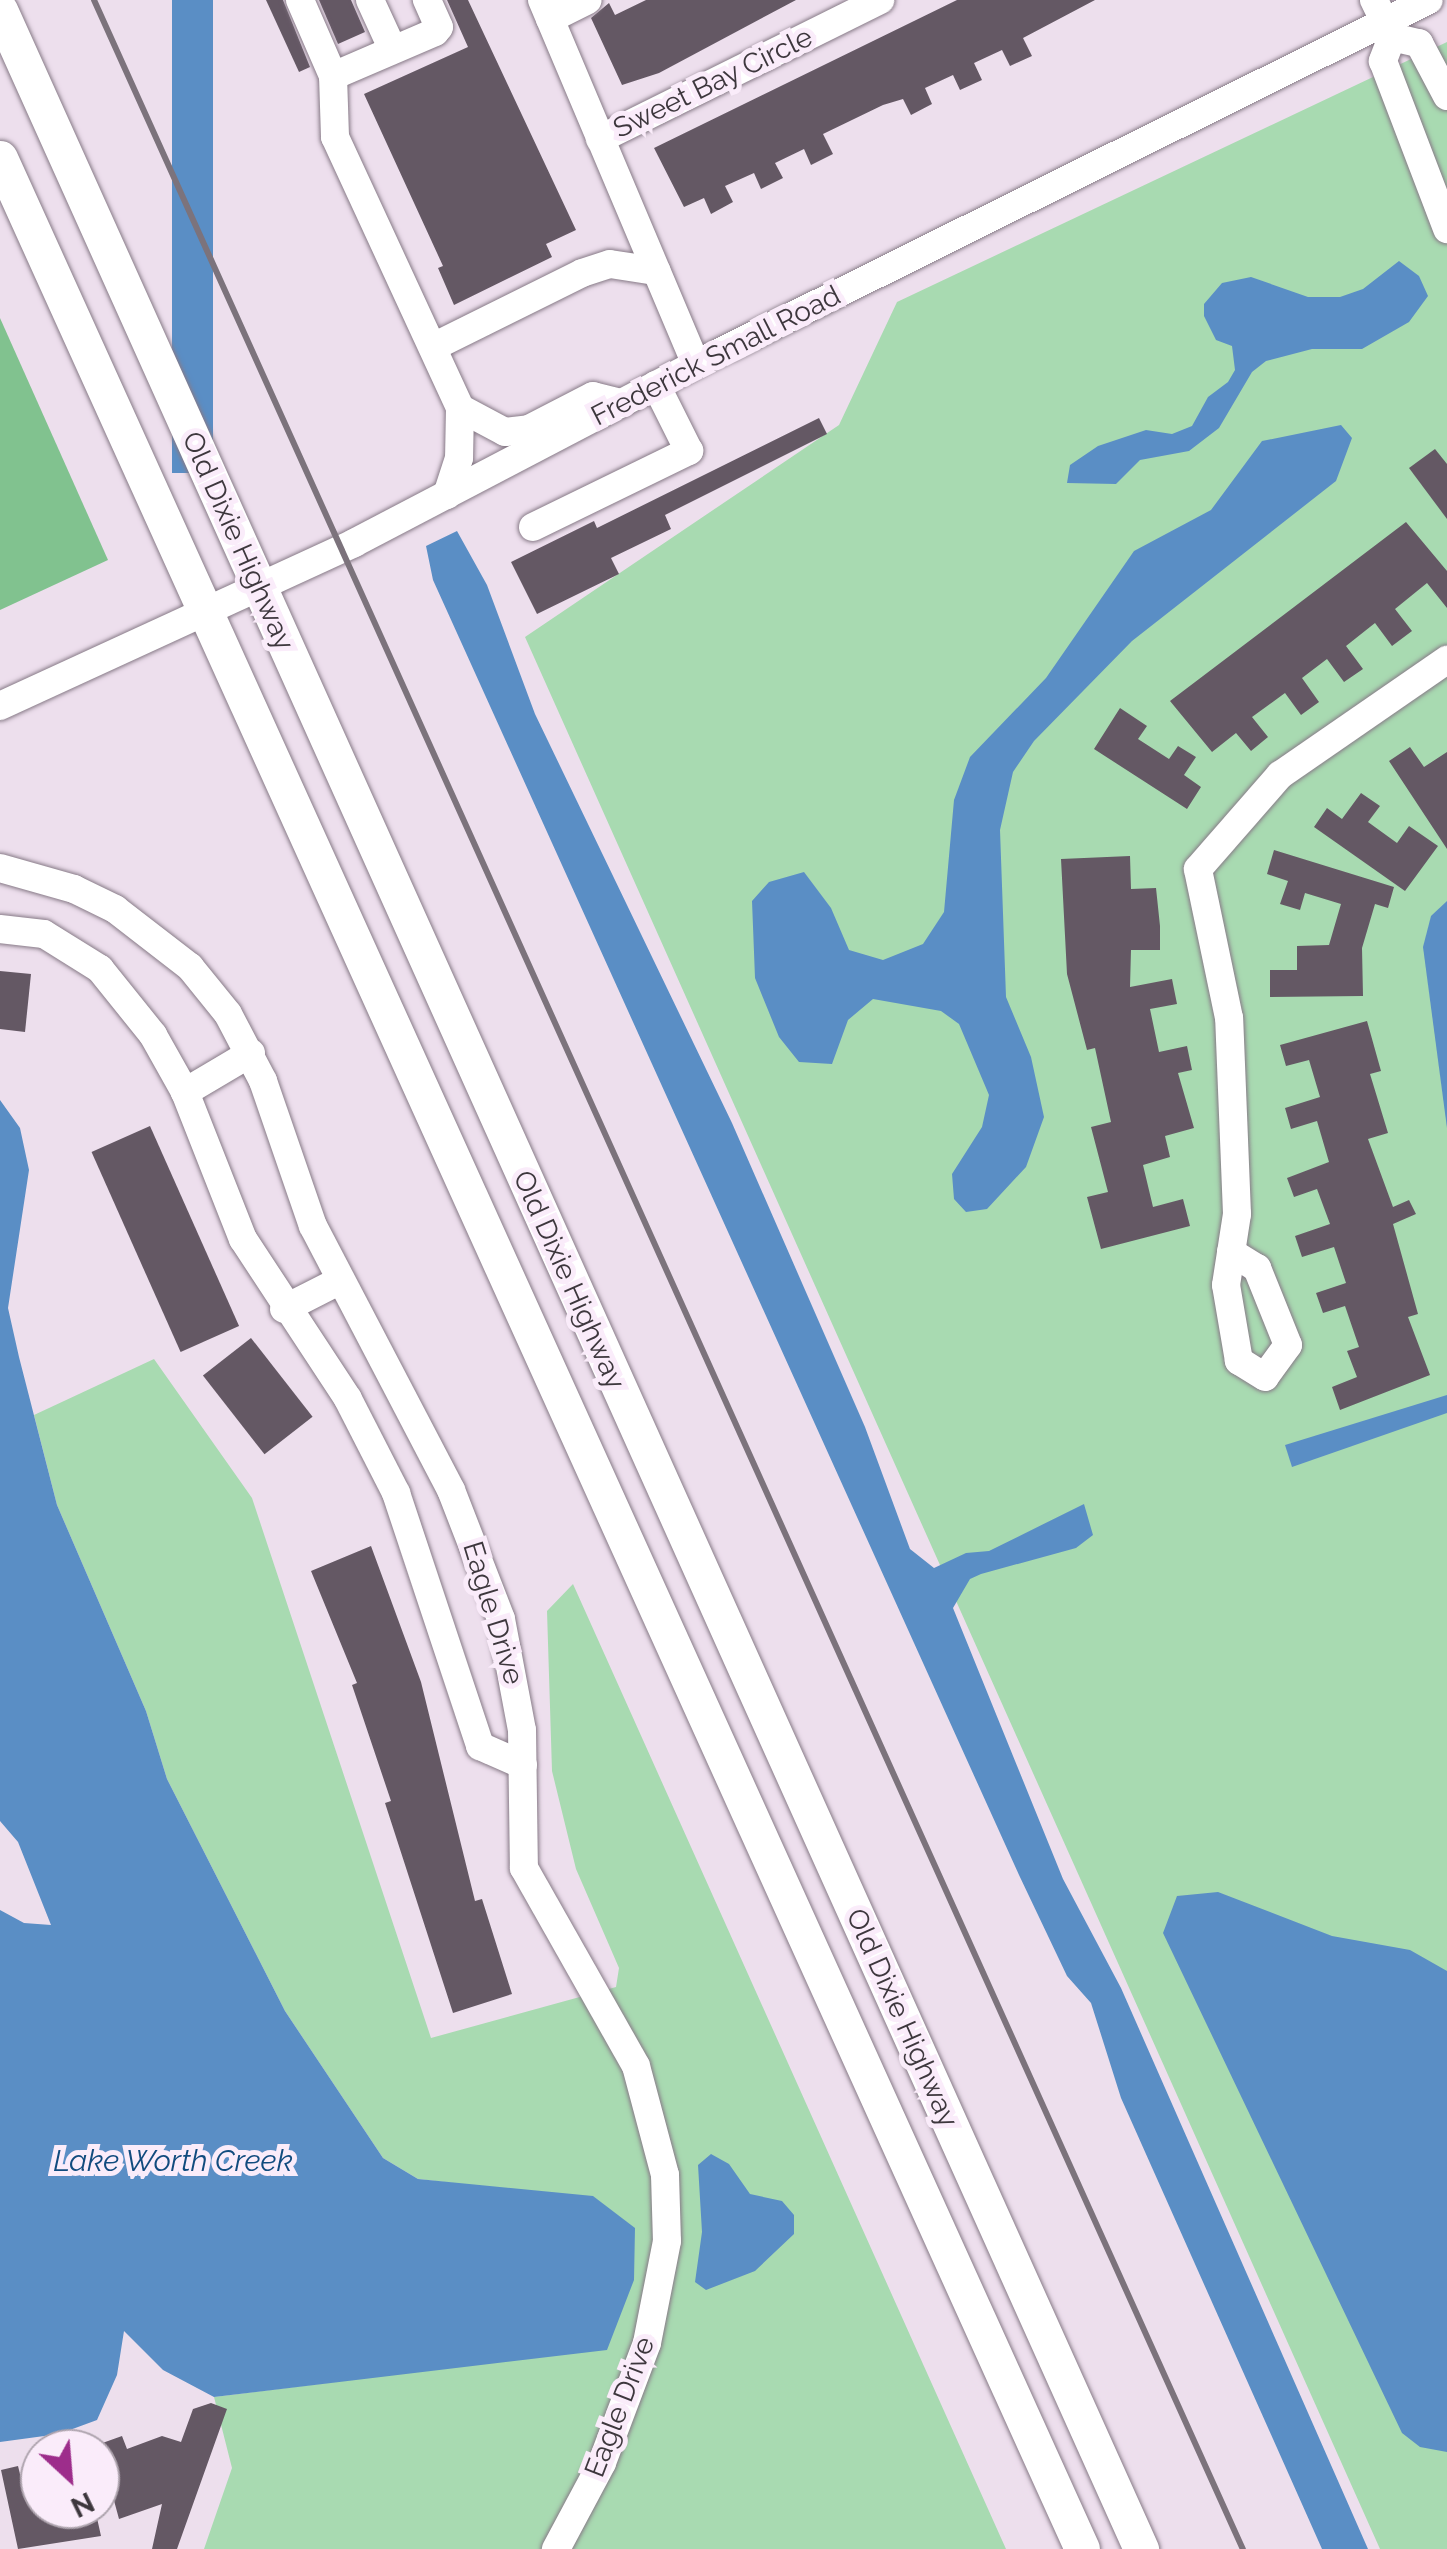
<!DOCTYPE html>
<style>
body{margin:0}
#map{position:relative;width:1447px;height:2549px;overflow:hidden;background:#eddfed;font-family:Raleway,sans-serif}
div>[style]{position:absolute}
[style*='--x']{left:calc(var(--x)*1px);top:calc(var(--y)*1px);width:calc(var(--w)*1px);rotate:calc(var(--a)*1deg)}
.green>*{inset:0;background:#a8dab1}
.forest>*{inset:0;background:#81c28f}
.water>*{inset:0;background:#5a8ec5;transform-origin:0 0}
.building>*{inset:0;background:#645864;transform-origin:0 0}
.roads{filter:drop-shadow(0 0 2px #877a87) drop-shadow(0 0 2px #877a87)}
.minor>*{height:28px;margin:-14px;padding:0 14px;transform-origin:14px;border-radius:14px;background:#fff}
.major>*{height:35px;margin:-17.5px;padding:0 17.5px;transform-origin:17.5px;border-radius:17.5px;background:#fff}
.rail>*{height:6px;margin:-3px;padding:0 3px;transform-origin:3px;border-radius:3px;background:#7c737c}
span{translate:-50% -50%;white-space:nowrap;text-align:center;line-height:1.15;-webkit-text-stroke:10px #faecfa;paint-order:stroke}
.street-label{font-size:28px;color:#3d373d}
.water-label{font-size:30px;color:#114b7e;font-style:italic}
.north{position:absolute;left:20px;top:2429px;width:100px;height:100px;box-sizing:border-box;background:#faecfa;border:2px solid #aea4ae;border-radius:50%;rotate:154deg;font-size:28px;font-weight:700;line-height:40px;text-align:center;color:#3d373d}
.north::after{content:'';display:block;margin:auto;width:35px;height:45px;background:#9d2d8b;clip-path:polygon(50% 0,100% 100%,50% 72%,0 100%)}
</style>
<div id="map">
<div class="green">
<div style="clip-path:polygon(1447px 42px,1447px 2549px,1380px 2549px,525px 637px,839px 425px,897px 302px)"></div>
<div style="clip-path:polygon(154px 1359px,252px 1498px,431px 2038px,616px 1987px,619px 1968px,576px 1869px,552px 1771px,547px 1611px,573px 1584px,1006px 2549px,204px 2549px,232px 2468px,214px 2397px,382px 2376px,497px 2188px,418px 2179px,383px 2158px,285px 2011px,167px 1779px,146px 1711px,57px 1505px,34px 1415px)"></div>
</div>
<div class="forest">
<div style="clip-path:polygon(0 318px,108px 560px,0 610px)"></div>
</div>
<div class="water">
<div style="left:172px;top:0;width:41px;height:473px"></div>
<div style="clip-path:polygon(1399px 261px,1419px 276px,1428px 296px,1409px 322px,1362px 349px,1312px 349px,1266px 361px,1252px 372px,1219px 428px,1189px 451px,1140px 460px,1116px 484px,1067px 483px,1070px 465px,1098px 446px,1146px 430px,1172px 434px,1192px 426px,1208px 397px,1228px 382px,1235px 370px,1232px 346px,1216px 340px,1204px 316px,1204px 304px,1222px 283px,1251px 277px,1308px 297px,1340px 297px,1363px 289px)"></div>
<div style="clip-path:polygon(1341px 425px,1352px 438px,1336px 481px,1132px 641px,1034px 741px,1013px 772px,1000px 830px,1006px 997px,1031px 1057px,1044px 1117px,1026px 1167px,987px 1209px,966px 1212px,954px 1199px,952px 1174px,982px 1127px,989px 1095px,959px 1024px,941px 1011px,873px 999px,848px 1020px,832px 1064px,799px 1062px,779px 1037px,755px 978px,752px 901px,769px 882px,804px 872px,831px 908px,849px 950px,883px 960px,923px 944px,944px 912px,954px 800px,970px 757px,1046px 678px,1134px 551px,1211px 510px,1262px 441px)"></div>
<div style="clip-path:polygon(457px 531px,487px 585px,535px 714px,732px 1123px,865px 1427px,910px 1549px,934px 1568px,966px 1553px,989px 1551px,1084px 1504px,1093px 1535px,1076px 1548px,981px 1574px,970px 1579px,953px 1608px,1063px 1879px,1121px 1988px,1368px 2549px,1322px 2549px,1121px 2098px,1091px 2003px,1067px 1976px,1019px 1875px,433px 580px,426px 546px)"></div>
<div style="clip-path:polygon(1447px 901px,1447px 1128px,1423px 947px,1431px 916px)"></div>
<div style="clip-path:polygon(0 1100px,20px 1128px,29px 1170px,8px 1308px,19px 1357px,57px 1505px,146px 1711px,167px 1779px,285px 2011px,383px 2158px,418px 2179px,593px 2196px,635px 2228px,634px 2280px,607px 2350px,214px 2397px,163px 2370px,124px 2331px,117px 2375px,97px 2420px,59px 2434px,0 2442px,0 1910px,24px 1923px,51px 1925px,18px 1842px,0 1821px)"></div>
<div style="clip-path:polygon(1447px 1395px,1447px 1413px,1292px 1467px,1285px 1445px)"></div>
<div style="clip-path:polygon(1218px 1892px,1332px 1936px,1410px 1950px,1447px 1971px,1447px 2452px,1420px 2447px,1402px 2433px,1163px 1933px,1177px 1896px)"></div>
<div style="clip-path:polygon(711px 2154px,729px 2164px,750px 2194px,782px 2201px,794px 2215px,794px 2234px,755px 2271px,706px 2290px,695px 2282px,702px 2232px,698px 2165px)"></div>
</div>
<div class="building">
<div style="clip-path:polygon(266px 0,283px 0,310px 67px,299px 72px)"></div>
<div style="clip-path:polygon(319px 0,351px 0,365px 32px,338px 44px)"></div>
<div style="clip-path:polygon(447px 0,468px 0,576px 230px,546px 244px,552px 257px,454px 305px,438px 268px,443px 266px,364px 94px,468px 47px)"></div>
<div style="clip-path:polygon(646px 0,796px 0,659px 73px,622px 85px,591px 18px,609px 3px,615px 15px)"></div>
<div style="clip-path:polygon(957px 0,1095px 0,1023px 38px,1032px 56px,1010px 66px,1002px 50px,974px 63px,982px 80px,960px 90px,953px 75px,925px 88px,932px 104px,911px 115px,903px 99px,883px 105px,823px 134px,833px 154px,811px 165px,804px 149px,775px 163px,783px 178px,761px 189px,754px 173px,725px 186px,733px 202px,711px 214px,704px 198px,684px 207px,654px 148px)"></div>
<div style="clip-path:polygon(819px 418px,827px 434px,665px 515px,671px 529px,611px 558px,619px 574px,537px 614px,511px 562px,594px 521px,597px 528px)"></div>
<div style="clip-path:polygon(1435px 449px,1447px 464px,1447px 519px,1409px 468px)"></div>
<div style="clip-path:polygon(1406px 522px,1447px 571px,1447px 608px,1427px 583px,1395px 609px,1412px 631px,1392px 646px,1375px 623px,1346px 646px,1363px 669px,1344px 682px,1327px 659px,1302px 678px,1319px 702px,1301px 715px,1285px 693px,1252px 717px,1268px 737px,1251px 751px,1236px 733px,1212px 752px,1170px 701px)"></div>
<div style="clip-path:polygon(1120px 708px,1147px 726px,1138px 739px,1169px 759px,1178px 746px,1196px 757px,1184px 775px,1201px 787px,1187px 809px,1094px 749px)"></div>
<div style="clip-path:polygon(1410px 747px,1424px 767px,1447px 752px,1447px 849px,1389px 761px)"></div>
<div style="clip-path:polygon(1361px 793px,1380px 806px,1368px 822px,1397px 843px,1409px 826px,1438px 846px,1405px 891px,1314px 827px,1327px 808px,1342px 819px)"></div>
<div style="clip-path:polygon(1274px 850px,1394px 887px,1388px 908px,1375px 904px,1362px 948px,1363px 996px,1270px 997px,1270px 970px,1297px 970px,1297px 946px,1329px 945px,1341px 904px,1305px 893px,1300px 910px,1280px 904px,1288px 881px,1267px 874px)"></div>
<div style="clip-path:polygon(1130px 856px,1131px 889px,1156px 888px,1160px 926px,1160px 950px,1131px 950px,1130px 987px,1172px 979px,1177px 1004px,1150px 1009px,1159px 1052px,1187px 1046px,1192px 1070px,1178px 1073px,1194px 1128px,1165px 1136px,1170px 1157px,1143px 1165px,1153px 1207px,1183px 1199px,1190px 1226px,1101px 1249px,1087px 1197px,1108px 1192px,1091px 1127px,1111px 1122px,1095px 1048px,1087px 1050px,1067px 974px,1061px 859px)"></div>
<div style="clip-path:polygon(0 971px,31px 974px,25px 1032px,0 1029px)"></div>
<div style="clip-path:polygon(1367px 1021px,1381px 1071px,1370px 1074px,1388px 1133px,1368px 1139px,1393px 1207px,1409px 1200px,1416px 1214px,1393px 1224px,1418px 1314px,1408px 1317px,1430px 1375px,1340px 1410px,1332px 1387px,1357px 1377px,1347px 1351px,1359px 1347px,1345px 1306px,1323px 1313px,1316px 1293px,1346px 1283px,1334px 1247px,1302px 1257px,1295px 1236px,1330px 1224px,1317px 1189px,1294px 1197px,1287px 1178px,1329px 1162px,1317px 1121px,1291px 1129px,1285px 1108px,1320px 1097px,1309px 1060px,1286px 1066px,1280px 1045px)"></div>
<div style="left:150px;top:1126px;width:219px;height:64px;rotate:66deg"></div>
<div style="left:251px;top:1338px;width:100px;height:61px;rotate:52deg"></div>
<div style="clip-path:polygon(371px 1546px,421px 1682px,475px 1901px,482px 1899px,512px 1994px,453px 2013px,385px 1803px,391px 1801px,352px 1685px,357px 1683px,311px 1571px)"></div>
<div style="clip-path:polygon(211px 2403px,227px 2409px,177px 2549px,152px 2549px,162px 2504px,119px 2519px,100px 2449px,94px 2446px,122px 2436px,127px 2449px,162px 2436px,181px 2442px,193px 2409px)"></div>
<div style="clip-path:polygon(18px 2466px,22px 2482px,40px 2478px,40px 2509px,95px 2509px,101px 2536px,18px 2549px,1px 2470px)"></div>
</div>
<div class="roads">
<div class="minor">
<div style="--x:300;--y:0;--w:83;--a:66.5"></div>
<div style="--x:333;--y:76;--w:61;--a:88.1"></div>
<div style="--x:335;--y:137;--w:298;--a:65.2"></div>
<div style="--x:460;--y:408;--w:50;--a:91.1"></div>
<div style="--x:459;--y:458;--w:39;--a:108"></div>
<div style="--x:370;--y:0;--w:53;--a:65.4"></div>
<div style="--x:542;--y:0;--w:395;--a:67.1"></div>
<div style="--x:1374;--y:0;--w:41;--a:64.1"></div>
<div style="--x:1392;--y:37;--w:26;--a:111"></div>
<div style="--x:1383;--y:61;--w:180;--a:69.1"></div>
<div style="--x:550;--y:19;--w:42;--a:-26.6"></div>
<div style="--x:1392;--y:37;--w:28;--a:13"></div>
<div style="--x:1419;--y:43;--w:60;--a:62.2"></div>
<div style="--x:333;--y:76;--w:111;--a:-23.3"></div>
<div style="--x:435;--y:32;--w:6;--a:-51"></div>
<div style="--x:439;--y:27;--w:30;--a:-114"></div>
<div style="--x:600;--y:139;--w:313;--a:-26.4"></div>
<div style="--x:433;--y:347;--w:166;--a:-26.4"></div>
<div style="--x:582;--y:273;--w:29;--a:-18"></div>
<div style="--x:610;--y:264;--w:47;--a:8.7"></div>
<div style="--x:460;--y:408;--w:51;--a:28.1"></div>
<div style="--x:505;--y:432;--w:24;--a:-7"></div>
<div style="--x:529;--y:429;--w:72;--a:-27.3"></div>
<div style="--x:593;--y:396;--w:30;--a:14"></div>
<div style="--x:533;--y:527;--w:174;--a:-26"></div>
<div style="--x:689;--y:451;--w:74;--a:-116.6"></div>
<div style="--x:0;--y:706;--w:390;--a:-24.7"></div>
<div style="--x:354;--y:543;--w:386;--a:-27.6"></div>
<div style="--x:696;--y:364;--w:818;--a:-26.41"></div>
<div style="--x:0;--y:868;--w:77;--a:15.8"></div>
<div style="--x:74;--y:889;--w:46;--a:26"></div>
<div style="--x:115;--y:909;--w:95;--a:37.7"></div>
<div style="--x:190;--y:967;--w:60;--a:51"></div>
<div style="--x:228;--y:1014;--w:76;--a:62.4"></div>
<div style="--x:263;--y:1081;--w:153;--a:71"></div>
<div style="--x:313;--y:1226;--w:298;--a:62.4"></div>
<div style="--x:451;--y:1490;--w:138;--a:68.8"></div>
<div style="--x:501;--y:1619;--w:113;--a:79.3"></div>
<div style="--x:522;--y:1730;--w:138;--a:89.2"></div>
<div style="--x:524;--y:1868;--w:227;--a:60.5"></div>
<div style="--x:636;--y:2066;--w:113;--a:75.1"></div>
<div style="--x:665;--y:2175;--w:66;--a:88.3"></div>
<div style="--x:667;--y:2241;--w:104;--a:101.1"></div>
<div style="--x:647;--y:2343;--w:128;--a:110.6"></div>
<div style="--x:602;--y:2463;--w:98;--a:118.1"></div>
<div style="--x:0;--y:929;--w:44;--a:6.5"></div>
<div style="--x:44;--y:934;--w:66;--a:32"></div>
<div style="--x:100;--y:969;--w:85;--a:51.2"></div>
<div style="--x:153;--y:1035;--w:65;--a:60.7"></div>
<div style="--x:251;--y:1053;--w:77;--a:149.4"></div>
<div style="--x:185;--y:1092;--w:158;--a:68.5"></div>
<div style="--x:243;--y:1239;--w:191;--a:56.7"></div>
<div style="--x:348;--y:1399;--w:106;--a:62.9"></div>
<div style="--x:396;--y:1493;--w:267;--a:71.6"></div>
<div style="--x:480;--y:1746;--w:47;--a:23.8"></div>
<div style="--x:1231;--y:1252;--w:31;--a:32"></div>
<div style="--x:1257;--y:1268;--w:83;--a:68.1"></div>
<div style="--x:1288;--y:1345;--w:39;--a:126"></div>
<div style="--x:1265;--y:1377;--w:31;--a:-148"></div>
<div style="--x:1239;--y:1361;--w:77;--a:-99.7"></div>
<div style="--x:1226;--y:1285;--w:72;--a:-81.2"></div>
<div style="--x:1237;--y:1214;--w:196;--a:-92.3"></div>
<div style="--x:1229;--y:1018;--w:152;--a:-101.8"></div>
<div style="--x:1198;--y:869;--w:125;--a:-48.9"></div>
<div style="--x:1280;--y:775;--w:203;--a:-34.6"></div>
<div style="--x:284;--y:1309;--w:62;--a:-27"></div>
</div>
<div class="major">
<div style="--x:0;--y:10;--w:2784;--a:65.8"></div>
<div style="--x:0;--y:158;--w:2624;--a:65.65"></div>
</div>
</div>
<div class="rail">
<div style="--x:94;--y:0;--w:2796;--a:65.74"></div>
</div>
<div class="street-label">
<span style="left:713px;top:83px;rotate:-26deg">Sweet Bay Circle</span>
<span style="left:716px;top:356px;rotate:-27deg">Frederick Small Road</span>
<span style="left:238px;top:541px;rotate:66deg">Old Dixie Highway</span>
<span style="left:569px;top:1280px;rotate:66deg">Old Dixie Highway</span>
<span style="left:493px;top:1613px;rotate:73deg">Eagle Drive</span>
<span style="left:902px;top:2018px;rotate:66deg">Old Dixie Highway</span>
<span style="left:620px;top:2407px;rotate:-69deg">Eagle Drive</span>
</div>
<div class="water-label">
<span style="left:173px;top:2161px">Lake Worth Creek</span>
</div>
<div class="north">N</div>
</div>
